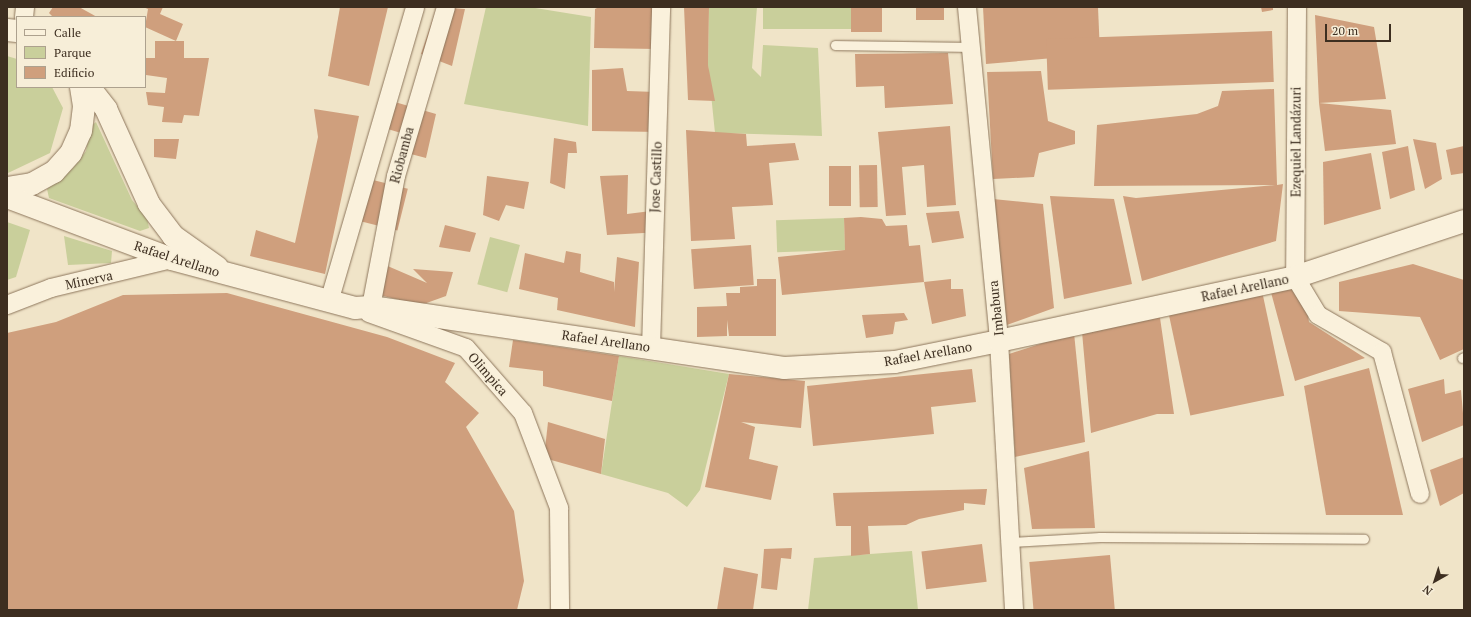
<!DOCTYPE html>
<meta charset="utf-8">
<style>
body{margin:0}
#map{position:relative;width:1471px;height:617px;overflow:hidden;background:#f0e4c8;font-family:"PT Serif",serif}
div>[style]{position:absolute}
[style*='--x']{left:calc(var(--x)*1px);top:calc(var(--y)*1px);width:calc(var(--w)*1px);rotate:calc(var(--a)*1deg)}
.green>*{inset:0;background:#c9cf9b;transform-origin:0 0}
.building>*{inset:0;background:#cf9f7d;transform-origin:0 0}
.roads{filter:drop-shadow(0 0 1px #8d765c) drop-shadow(0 0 1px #8d765c)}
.lane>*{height:9px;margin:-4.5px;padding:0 4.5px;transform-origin:4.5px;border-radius:4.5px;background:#faf1dc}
.street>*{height:18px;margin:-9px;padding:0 9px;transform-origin:9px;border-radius:9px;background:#faf1dc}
.secondary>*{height:22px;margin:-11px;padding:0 11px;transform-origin:11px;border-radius:11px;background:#faf1dc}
span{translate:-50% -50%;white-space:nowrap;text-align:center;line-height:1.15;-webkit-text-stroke:3px #f7eed8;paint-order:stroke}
.street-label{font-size:13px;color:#3d2e20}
.frame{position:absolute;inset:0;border:8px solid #3d2e20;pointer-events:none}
.legend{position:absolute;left:16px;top:16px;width:130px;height:72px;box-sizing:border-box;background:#f7eed8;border:1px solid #ada18e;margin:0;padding:5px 7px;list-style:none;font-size:12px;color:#3d2e20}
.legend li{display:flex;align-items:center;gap:8px;height:20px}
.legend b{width:20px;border:1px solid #ada18e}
.north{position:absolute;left:1415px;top:561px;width:40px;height:40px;-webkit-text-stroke:3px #f7eed8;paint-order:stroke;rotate:219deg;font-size:11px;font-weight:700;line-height:16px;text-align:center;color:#3d2e20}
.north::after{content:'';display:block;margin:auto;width:14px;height:18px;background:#3d2e20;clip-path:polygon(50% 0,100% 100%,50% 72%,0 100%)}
.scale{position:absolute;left:1325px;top:24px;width:66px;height:18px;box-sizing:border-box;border:2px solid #3d2e20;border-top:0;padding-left:5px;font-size:12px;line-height:14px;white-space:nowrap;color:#3d2e20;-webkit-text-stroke:3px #f7eed8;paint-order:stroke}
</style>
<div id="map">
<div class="green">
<div style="clip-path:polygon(486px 7px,529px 7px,591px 17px,588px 126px,464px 104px)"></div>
<div style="clip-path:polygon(709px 7px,757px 7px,752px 68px,761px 77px,763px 45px,818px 48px,822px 136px,715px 133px,708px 65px)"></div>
<div style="left:763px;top:7px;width:88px;height:22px"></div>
<div style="clip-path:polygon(7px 56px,17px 59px,17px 87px,52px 87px,63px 108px,50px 153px,8px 173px)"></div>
<div style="clip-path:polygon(96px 122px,132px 200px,147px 218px,149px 228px,140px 231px,49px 198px,47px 189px,73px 168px,86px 151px,90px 127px)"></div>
<div style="left:844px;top:218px;width:32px;height:68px;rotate:88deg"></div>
<div style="clip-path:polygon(7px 222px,30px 230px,16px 277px,7px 280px)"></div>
<div style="clip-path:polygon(64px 236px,112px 251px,111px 263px,68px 265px)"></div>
<div style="left:490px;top:237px;width:31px;height:49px;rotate:15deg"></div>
<div style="clip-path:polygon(619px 356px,729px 374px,700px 490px,687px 507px,668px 493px,601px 474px)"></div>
<div style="clip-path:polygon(912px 551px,918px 610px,808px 610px,814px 558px)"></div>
</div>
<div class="building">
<div style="clip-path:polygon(53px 7px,79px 7px,97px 17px,53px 17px,49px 13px)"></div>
<div style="clip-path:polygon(143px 7px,163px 7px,160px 14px,183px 24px,176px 41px,145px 27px,148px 9px)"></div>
<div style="clip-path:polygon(340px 7px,388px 7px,369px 86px,328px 76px)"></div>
<div style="clip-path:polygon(437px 7px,465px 9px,452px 66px,421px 54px)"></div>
<div style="clip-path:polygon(599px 7px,655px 7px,657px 49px,594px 48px,595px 9px)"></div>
<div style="clip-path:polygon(684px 7px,709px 7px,708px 65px,715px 101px,688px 100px)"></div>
<div style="left:851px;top:7px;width:31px;height:25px"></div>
<div style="left:916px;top:7px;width:28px;height:13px"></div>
<div style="clip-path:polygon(983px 7px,1098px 7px,1100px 54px,986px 64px)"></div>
<div style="clip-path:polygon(1261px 7px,1273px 7px,1273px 10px,1262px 12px)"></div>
<div style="clip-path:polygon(1315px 15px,1374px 27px,1386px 99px,1319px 103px,1391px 110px,1396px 144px,1325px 151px,1319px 103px)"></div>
<div style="left:1272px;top:31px;width:51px;height:226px;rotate:88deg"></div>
<div style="clip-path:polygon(155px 41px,184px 41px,184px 58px,209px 58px,199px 116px,184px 115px,182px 123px,162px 122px,164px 107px,148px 105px,146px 92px,165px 93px,167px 78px,146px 75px,145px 58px,155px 58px)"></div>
<div style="clip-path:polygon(948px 53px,953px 104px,885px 108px,884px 86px,856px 87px,855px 54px)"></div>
<div style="clip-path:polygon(623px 68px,627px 91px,656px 92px,661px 132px,592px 131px,592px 70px)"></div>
<div style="clip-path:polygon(1041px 71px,1048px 121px,1075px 131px,1075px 144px,1039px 153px,1034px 177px,993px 179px,987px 72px)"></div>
<div style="clip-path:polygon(1274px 89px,1277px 185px,1283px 184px,1276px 241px,1142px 281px,1123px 196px,1136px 198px,1275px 185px,1094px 186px,1097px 125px,1197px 114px,1218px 106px,1222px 91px)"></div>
<div style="clip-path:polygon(388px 100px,436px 114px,426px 158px,407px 153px,411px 136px,381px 127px)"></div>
<div style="clip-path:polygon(314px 109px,359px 116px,325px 274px,250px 256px,256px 230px,295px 243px,318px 137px)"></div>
<div style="clip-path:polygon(950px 126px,956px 205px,927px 207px,924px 165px,902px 167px,906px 215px,886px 216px,878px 132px)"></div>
<div style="clip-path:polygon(686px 130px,746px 134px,747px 146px,795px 143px,799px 160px,769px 163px,773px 205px,732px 207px,735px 239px,691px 241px)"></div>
<div style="clip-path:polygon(554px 138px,576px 142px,577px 153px,568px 153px,565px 189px,550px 183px)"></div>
<div style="clip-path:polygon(154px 139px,179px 139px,176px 159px,154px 157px)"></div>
<div style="clip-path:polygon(1413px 139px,1436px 143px,1442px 179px,1425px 189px)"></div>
<div style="clip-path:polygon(1408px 146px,1415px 190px,1390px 199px,1382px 152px)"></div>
<div style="clip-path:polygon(1464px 146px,1464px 173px,1451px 175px,1446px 150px)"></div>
<div style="clip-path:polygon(1371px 153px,1381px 209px,1324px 225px,1323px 162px)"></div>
<div style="left:877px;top:165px;width:42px;height:18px;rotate:89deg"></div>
<div style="left:851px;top:166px;width:40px;height:22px;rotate:90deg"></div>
<div style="clip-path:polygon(628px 175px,627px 214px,659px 210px,662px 232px,607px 235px,600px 176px)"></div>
<div style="clip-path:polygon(487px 176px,529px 182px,524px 209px,506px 205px,499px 221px,483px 215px)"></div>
<div style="left:369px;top:179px;width:40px;height:43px;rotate:14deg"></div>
<div style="clip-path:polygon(1050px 196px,1114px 199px,1132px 284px,1064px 299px)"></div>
<div style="clip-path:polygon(993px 199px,1043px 204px,1054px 308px,1004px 326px)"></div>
<div style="clip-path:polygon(959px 211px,964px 238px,932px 243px,926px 213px)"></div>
<div style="clip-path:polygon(861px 217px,882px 219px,886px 226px,907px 225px,909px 246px,920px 245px,924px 282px,782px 295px,778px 257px,845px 250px,844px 218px)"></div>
<div style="clip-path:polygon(445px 225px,476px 233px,470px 252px,439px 247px)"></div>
<div style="left:751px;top:245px;width:40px;height:60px;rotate:86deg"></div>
<div style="clip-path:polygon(566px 251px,581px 254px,580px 272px,614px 282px,614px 292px,617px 257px,639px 262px,635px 327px,557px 310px,558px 298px,519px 289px,525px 253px,564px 263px)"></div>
<div style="clip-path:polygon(383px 264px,427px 283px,413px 269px,453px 272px,446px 296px,421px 305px,379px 295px)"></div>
<div style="clip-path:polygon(1413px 264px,1464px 280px,1464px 349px,1440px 360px,1420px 317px,1339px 311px,1339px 282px)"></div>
<div style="clip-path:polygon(1301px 276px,1309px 322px,1365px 358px,1295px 381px,1269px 285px)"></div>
<div style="clip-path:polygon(757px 279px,776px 279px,776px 336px,729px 336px,727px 320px,727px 336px,697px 337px,697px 307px,727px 306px,726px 293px,740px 293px,740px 287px,757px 286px)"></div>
<div style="clip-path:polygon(951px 279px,951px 289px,963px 289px,966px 316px,932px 324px,924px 282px)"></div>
<div style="left:1262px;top:291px;width:107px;height:96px;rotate:78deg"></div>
<div style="clip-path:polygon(227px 293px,387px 337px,455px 363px,445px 382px,479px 413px,466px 427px,514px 511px,524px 581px,517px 610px,7px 610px,7px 333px,56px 322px,123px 295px)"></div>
<div style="clip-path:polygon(1159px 311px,1174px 414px,1157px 414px,1091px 433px,1082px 332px)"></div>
<div style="clip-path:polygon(904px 313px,908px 320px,895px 322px,893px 334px,866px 338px,862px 315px)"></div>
<div style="clip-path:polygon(1074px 333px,1085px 442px,1015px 457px,1009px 354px)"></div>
<div style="clip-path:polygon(513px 340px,619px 356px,612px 401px,543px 386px,543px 371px,509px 367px)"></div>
<div style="clip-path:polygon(1369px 368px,1403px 515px,1326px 515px,1304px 386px)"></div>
<div style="clip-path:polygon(972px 369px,976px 402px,931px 407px,934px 434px,813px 446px,807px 386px)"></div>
<div style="clip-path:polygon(729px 374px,805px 381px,801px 428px,741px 422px,755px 427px,749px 459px,778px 466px,771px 500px,705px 487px)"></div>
<div style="clip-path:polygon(1444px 379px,1445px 394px,1461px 390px,1464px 425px,1422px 442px,1408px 389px)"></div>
<div style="clip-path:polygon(548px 422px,605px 439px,601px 474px,544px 458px)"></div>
<div style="clip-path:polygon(1089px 451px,1095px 528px,1032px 529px,1024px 468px)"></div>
<div style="clip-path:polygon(1464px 457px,1464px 493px,1440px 506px,1430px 470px)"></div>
<div style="clip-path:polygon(987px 489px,985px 505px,964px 503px,964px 510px,919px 519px,906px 525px,868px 526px,870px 554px,851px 556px,851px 526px,836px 526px,833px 493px)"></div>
<div style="left:982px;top:544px;width:38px;height:61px;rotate:83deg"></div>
<div style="clip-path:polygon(792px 548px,791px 559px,781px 558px,777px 590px,761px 588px,764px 549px)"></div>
<div style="left:1110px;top:555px;width:55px;height:81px;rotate:85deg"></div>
<div style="clip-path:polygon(724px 567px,758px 574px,753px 610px,717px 610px)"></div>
</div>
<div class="roads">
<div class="lane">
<div style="--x:835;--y:45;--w:135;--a:0.8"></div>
<div style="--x:1462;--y:358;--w:2;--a:-27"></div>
<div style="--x:1011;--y:542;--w:89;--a:-3.2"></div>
<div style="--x:1100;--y:537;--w:264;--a:0.4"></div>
</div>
<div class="street">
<div style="--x:967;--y:7;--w:336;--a:84.5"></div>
<div style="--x:999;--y:341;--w:269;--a:86.8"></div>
<div style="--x:1297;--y:7;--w:270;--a:90.4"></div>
<div style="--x:1295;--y:277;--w:44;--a:58.8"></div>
<div style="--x:1318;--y:315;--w:74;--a:30"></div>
<div style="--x:1382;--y:352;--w:147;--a:75"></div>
<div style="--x:24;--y:17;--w:10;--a:-84"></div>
<div style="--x:329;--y:302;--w:307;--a:-73.7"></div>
<div style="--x:7;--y:305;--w:47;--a:-21.1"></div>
<div style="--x:51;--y:288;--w:124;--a:-13.5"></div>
<div style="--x:371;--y:307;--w:133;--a:-79.2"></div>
<div style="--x:396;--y:176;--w:176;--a:-73.5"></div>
<div style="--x:369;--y:313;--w:103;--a:19.8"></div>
<div style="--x:466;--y:348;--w:86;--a:48.8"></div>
<div style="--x:523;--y:413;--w:102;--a:69.2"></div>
<div style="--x:559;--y:508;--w:102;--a:89.4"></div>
<div style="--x:651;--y:348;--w:341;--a:-88.3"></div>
</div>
<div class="secondary">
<div style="--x:7;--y:30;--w:10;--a:6"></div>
<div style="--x:89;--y:87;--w:28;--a:52"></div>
<div style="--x:106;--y:109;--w:104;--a:65.6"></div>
<div style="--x:149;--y:204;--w:40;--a:53"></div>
<div style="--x:173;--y:236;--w:54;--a:35.2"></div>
<div style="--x:7;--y:188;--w:25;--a:-9"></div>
<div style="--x:32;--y:184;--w:25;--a:-29"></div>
<div style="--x:54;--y:172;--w:25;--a:-48"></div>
<div style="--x:71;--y:153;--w:24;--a:-66"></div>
<div style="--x:81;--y:131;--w:25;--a:-83"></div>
<div style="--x:84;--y:106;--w:19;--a:-99"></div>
<div style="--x:7;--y:197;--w:176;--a:20.6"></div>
<div style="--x:172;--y:259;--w:189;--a:15"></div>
<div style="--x:355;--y:308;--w:16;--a:-4"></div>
<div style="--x:371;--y:307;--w:417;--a:8.4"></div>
<div style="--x:784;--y:368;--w:111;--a:-3.1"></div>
<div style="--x:895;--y:362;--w:106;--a:-11.4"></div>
<div style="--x:999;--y:341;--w:303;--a:-12.2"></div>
<div style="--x:1295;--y:277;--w:178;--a:-18.3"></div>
</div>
</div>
<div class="street-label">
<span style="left:1296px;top:142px;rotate:-90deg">Ezequiel Landázuri</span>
<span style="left:402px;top:155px;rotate:-75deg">Riobamba</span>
<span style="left:656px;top:177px;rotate:-88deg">Jose Castillo</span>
<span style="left:177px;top:259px;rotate:18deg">Rafael Arellano</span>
<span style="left:89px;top:280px;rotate:-12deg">Minerva</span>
<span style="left:1245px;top:288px;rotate:-12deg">Rafael Arellano</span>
<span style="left:996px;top:308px;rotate:-96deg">Imbabura</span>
<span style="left:606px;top:341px;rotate:8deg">Rafael Arellano</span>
<span style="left:928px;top:354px;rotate:-10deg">Rafael Arellano</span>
<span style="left:488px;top:374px;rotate:49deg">Olimpica</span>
</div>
<div class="frame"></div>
<ul class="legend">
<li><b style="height:5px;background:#faf1dc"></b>Calle</li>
<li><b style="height:11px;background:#c9cf9b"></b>Parque</li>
<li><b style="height:11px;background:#cf9f7d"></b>Edificio</li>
</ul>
<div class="north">N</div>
<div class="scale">20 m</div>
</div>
